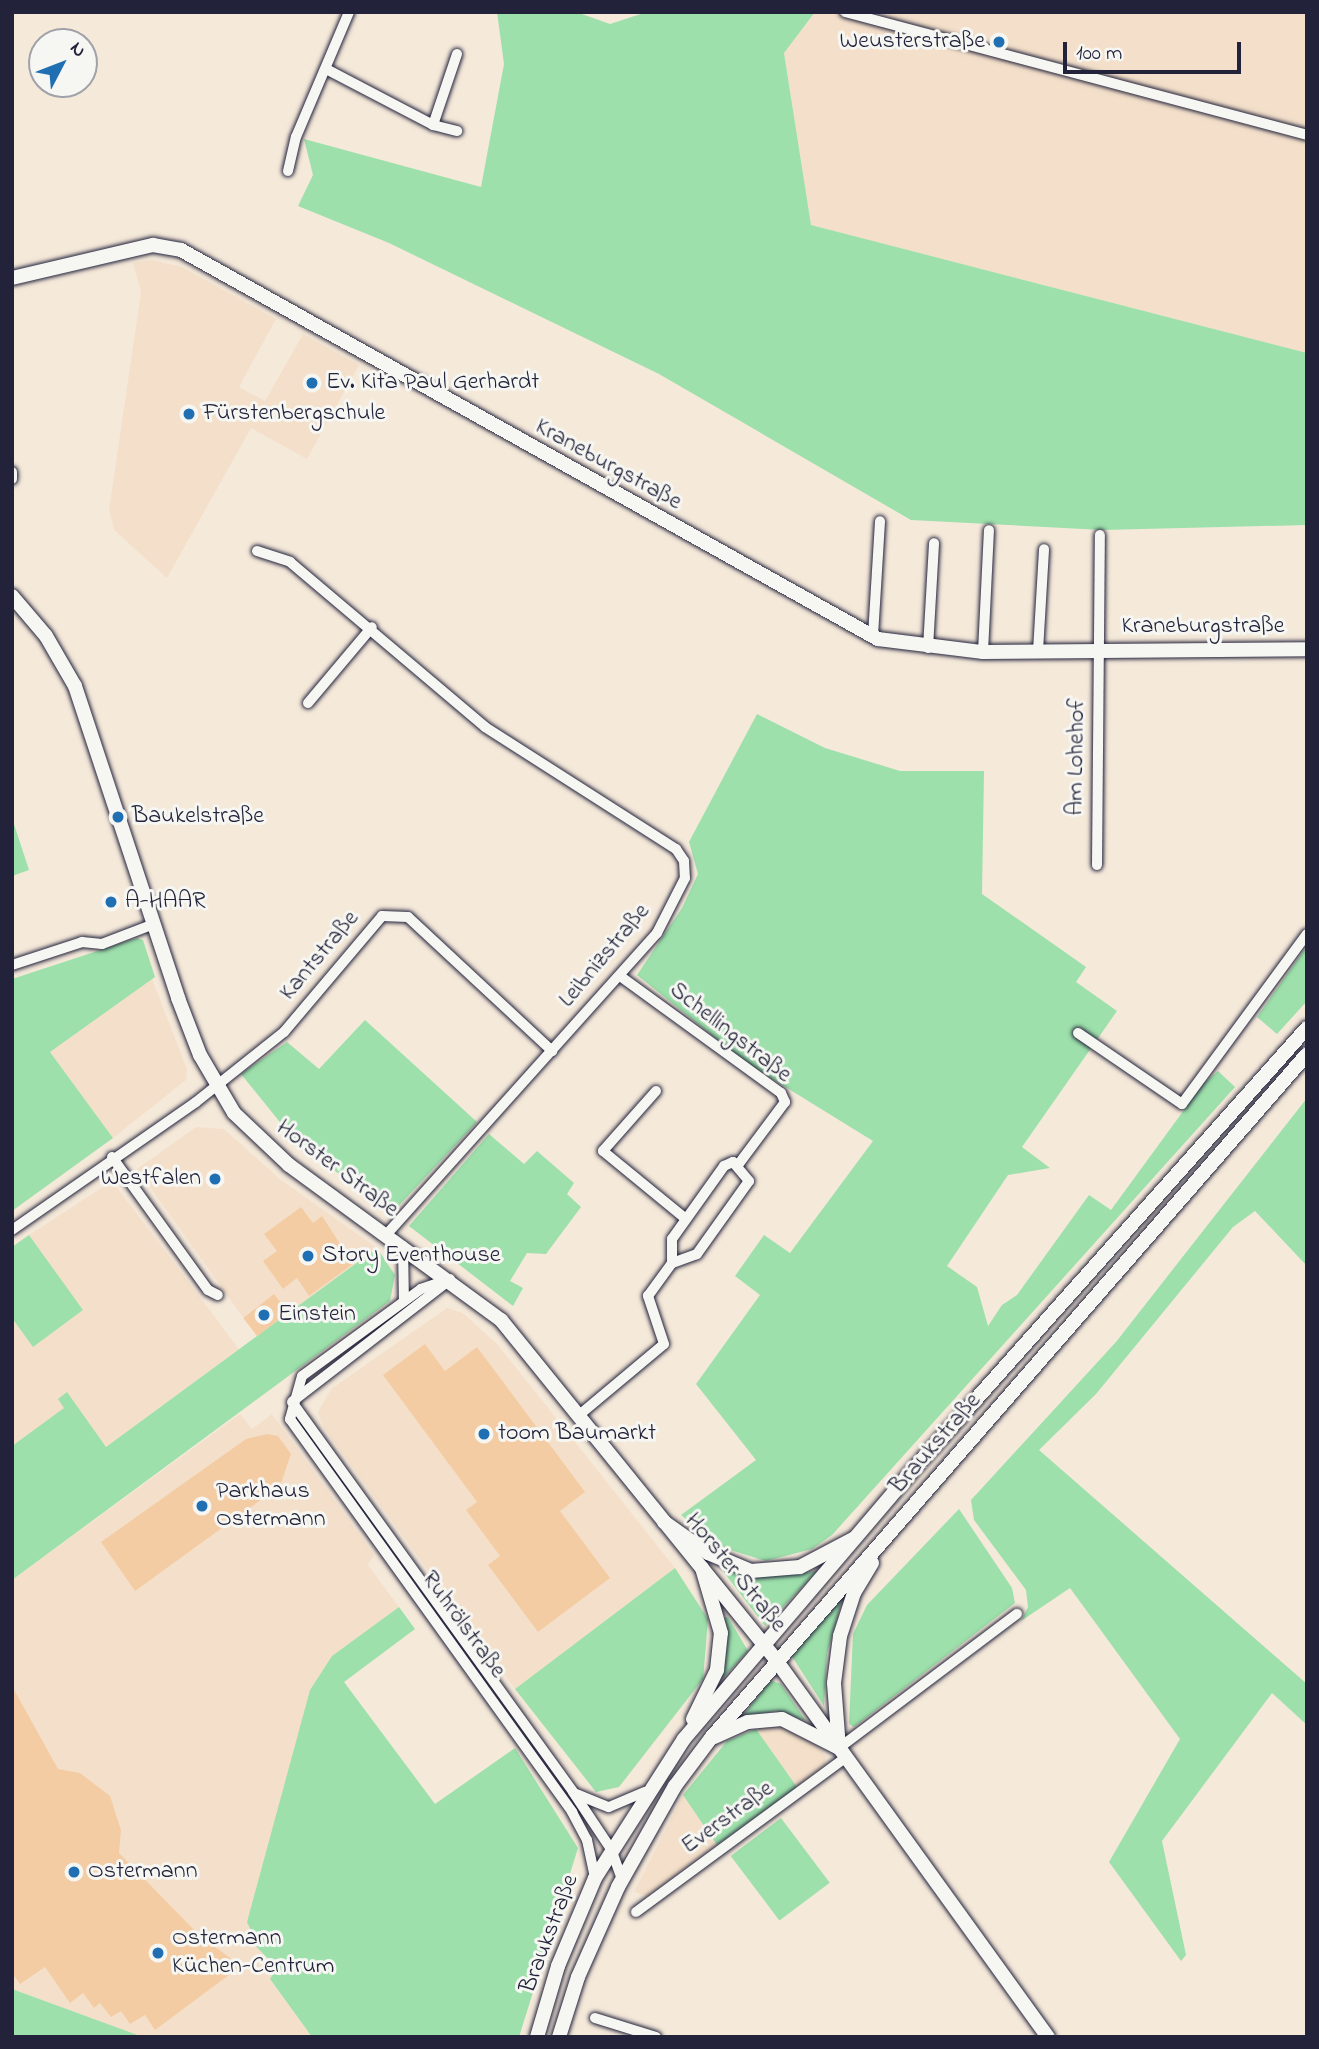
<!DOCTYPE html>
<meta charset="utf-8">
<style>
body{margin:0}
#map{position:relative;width:1319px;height:2049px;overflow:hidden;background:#f5e9da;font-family:"Indie Flower",sans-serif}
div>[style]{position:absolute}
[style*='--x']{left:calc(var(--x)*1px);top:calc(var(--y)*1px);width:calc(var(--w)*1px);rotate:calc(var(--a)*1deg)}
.built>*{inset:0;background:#f4e0ca}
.green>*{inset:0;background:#9de0ab;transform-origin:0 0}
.building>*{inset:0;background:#f3cca3;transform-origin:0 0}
.roads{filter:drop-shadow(0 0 2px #22223b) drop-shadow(0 0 2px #22223b)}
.street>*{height:10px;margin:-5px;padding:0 5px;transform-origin:5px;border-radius:5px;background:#f6f6f2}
.secondary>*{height:14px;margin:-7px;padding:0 7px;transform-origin:7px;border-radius:7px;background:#f6f6f2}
.primary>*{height:14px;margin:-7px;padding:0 7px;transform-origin:7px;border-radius:7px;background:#f6f6f2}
.dots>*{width:19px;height:19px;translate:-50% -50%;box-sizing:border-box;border:4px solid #f6f6f2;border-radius:50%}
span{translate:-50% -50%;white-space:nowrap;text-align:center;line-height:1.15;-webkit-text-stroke:6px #f6f6f2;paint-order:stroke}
.poi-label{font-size:24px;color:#22223b}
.right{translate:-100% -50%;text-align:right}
.left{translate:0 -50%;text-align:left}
.street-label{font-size:24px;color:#22223b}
.frame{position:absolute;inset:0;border:14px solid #22223b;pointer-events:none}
.north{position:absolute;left:28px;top:28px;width:70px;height:70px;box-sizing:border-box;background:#f6f6f2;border:2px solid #a1a1a9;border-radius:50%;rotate:48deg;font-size:19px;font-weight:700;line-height:28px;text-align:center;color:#22223b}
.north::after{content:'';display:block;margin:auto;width:24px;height:32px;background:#1f6fb2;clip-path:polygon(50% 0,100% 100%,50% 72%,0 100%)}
.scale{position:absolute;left:1063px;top:42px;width:178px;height:32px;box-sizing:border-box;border:4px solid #22223b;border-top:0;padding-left:9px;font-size:21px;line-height:24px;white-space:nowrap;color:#22223b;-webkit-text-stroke:5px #f6f6f2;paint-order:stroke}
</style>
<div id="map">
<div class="built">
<div style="clip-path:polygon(815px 12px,1307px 12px,1307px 353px,811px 225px,784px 53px)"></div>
<div style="clip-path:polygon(152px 260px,182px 267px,276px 319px,239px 387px,265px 401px,303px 334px,359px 365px,307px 459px,251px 428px,167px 578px,114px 530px,109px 510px,141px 292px,133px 263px)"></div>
<div style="clip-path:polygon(152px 979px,187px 1069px,186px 1080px,113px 1138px,50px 1052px)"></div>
<div style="clip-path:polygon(196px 1127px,224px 1129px,280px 1179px,377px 1248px,257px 1337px,137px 1169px)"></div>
<div style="clip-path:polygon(112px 1181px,239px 1349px,106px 1447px,65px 1408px,12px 1446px,12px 1318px,33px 1346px,83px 1310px,29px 1235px)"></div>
<div style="clip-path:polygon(447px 1308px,463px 1313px,498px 1345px,675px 1568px,515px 1689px,324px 1428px,318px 1412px,331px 1389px)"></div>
<div style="clip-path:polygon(240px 1414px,252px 1429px,272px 1414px,374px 1555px,368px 1565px,399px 1607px,332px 1656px,310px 1690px,247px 1937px,278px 1968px,270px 1980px,312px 2037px,143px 2037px,12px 1989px,12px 1580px)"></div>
<div style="clip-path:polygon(779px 1724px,812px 1741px,826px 1756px,825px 1765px,797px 1787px,756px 1729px)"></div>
<div style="clip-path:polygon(683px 1795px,717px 1845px,648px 1896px,634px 1892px)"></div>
</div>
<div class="green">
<div style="clip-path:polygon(497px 12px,576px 12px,610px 24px,647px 12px,815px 12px,784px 53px,811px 225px,1307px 353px,1307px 525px,1102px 530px,911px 520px,659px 374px,389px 243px,298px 206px,313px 175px,304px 139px,481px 187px,504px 64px)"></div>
<div style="clip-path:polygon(757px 714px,825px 748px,900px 771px,984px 771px,982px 894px,1086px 967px,1076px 982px,1117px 1011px,1022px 1147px,1050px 1168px,1008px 1175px,947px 1266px,977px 1287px,988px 1326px,1002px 1305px,1017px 1295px,1089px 1195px,1111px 1210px,1203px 1084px,1218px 1071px,1235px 1087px,832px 1535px,812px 1549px,766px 1561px,718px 1546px,681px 1515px,756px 1460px,696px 1384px,760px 1295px,735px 1276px,764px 1235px,790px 1253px,873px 1141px,748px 1064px,637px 975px,682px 908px,698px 874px,689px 842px)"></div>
<div style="clip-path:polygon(12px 818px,29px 870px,12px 876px)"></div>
<div style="clip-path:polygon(137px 938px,143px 940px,155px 977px,50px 1052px,113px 1138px,12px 1211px,12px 979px)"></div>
<div style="clip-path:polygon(1307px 946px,1307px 1001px,1277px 1034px,1257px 1017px)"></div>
<div style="clip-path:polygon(365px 1020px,477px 1122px,392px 1213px,296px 1142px,241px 1074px,287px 1042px,319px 1069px)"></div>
<div style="clip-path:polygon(1307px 1098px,1307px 1266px,1255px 1211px,1233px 1227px,1096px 1394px,1039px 1450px,1307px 1684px,1307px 1725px,1272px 1693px,1162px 1841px,1186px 1955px,1181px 1961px,1109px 1862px,1180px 1739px,1070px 1588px,1021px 1621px,1028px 1607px,1026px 1590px,974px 1520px,971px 1500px,1116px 1342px)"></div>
<div style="clip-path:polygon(489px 1134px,524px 1164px,537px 1151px,574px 1183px,567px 1194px,581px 1207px,546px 1254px,527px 1253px,510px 1281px,523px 1288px,513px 1306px,409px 1226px)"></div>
<div style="clip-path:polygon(29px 1235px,83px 1310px,33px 1347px,12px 1318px,12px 1247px)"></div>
<div style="clip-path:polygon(377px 1248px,395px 1275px,390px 1301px,12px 1580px,12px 1446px,64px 1408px,58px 1399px,67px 1392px,106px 1447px)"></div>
<div style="clip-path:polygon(959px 1509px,1012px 1588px,1015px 1603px,854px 1727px,849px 1724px,853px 1634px,867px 1605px)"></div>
<div style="clip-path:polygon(719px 1566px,756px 1577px,817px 1571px,765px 1626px)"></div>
<div style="clip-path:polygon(675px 1568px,708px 1619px,703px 1679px,619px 1787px,596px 1792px,515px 1689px)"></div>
<div style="clip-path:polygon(843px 1597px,827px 1654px,824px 1706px,791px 1655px)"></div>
<div style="clip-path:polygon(399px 1607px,415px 1629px,344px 1682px,435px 1804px,515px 1748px,578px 1848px,519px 2037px,312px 2037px,270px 1979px,277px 1968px,247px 1937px,252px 1933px,247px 1922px,310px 1690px,332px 1656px)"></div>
<div style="clip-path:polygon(728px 1617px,748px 1651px,722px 1679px,724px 1618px)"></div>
<div style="clip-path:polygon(770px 1680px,781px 1684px,806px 1721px,776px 1711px,742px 1717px)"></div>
<div style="clip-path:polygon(756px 1729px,797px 1787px,717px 1845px,683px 1795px,727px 1741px)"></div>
<div style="left:781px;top:1818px;width:81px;height:63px;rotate:53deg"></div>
<div style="clip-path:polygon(12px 1989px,143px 2037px,12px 2037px)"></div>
</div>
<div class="building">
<div style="clip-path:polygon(301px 1207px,313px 1223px,322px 1216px,353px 1264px,309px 1296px,297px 1278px,283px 1289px,263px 1261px,277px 1251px,264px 1234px)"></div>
<div style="left:274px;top:1294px;width:23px;height:39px;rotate:52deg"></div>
<div style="clip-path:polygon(425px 1344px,445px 1371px,477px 1347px,585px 1492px,560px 1511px,610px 1578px,538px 1632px,488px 1565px,500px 1556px,466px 1510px,477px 1502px,383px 1375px)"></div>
<div style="clip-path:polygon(267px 1434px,278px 1436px,291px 1454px,280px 1486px,135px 1591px,101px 1542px,246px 1439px)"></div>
<div style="clip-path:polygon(12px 1686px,58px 1769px,80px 1773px,110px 1796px,121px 1830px,119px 1853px,199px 1935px,241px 1966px,155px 2030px,145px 2015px,130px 2024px,121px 2011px,111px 2017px,100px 2003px,94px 2008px,83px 1993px,70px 2003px,45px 1967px,20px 1984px,12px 1973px)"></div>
</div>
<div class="roads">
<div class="street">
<div style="--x:845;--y:12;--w:478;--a:14.9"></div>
<div style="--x:328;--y:70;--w:119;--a:27.6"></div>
<div style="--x:433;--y:125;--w:25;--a:14"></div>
<div style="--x:433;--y:125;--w:75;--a:-71.3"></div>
<div style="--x:288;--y:171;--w:35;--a:-77"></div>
<div style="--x:296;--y:137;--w:136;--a:-67"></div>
<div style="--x:12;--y:472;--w:7;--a:90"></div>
<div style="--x:257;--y:551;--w:35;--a:18"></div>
<div style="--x:290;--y:562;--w:255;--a:40.2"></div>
<div style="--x:485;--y:727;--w:227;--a:32.6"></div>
<div style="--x:676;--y:849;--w:14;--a:56"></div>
<div style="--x:684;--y:861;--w:17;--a:87"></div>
<div style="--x:685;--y:878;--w:62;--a:117"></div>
<div style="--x:657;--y:933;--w:404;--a:131.9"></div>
<div style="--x:873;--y:636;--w:115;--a:-86.5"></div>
<div style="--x:928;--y:648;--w:105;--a:-86.7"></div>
<div style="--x:1038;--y:651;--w:102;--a:-86.6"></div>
<div style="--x:983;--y:652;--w:122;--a:-87.2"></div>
<div style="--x:308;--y:703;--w:99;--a:-49.9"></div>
<div style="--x:1097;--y:865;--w:330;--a:-89.5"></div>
<div style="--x:12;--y:965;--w:74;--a:-18.2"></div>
<div style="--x:82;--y:942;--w:20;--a:6"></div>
<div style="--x:102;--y:944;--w:56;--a:-21"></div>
<div style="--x:620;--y:976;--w:199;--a:36"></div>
<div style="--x:781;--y:1093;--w:10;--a:66"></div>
<div style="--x:785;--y:1102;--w:79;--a:126.7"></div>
<div style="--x:1078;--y:1033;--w:126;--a:34.3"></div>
<div style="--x:1182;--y:1104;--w:211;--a:-53.7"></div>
<div style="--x:656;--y:1091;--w:80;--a:131.5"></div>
<div style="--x:603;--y:1151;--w:107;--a:39.3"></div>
<div style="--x:112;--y:1157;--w:164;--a:54.2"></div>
<div style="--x:208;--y:1290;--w:11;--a:27"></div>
<div style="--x:733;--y:1162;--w:25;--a:50"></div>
<div style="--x:749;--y:1181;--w:90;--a:125.5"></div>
<div style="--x:697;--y:1254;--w:27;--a:160"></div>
<div style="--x:672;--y:1263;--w:24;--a:-90"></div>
<div style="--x:672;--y:1239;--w:90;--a:-54.5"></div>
<div style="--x:724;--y:1166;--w:10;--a:-24"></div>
<div style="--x:12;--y:1230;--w:224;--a:-34.8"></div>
<div style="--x:196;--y:1102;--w:112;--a:-38.5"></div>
<div style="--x:284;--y:1032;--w:152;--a:-49.8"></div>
<div style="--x:382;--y:916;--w:26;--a:2"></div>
<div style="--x:408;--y:917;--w:197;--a:42.9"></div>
<div style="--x:403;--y:1246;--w:55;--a:89"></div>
<div style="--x:450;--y:1279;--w:31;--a:161"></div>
<div style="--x:421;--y:1289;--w:147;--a:143.8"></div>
<div style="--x:302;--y:1376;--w:45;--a:105.6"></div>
<div style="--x:290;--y:1419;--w:484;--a:54.3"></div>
<div style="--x:572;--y:1812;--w:32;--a:62"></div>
<div style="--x:587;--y:1840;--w:39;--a:78"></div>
<div style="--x:293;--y:1401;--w:195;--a:-37.7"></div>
<div style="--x:292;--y:1402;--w:481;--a:54.2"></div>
<div style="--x:573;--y:1792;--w:69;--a:56.3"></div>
<div style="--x:611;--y:1849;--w:32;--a:70"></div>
<div style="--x:578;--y:1416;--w:112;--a:-39.9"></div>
<div style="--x:664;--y:1344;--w:51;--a:-108.4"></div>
<div style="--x:648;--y:1296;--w:41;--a:-54"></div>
<div style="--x:839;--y:1748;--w:223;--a:-37"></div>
<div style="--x:576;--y:1794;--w:35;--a:22"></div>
<div style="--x:609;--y:1807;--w:39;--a:-23"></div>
<div style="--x:636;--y:1912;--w:261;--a:-36.4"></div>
<div style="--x:595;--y:2018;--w:64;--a:17.3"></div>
</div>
<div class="secondary">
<div style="--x:12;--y:278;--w:145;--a:-13.2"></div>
<div style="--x:153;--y:245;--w:28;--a:10"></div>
<div style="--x:181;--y:250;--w:798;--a:29.17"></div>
<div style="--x:878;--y:639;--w:106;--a:7.1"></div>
<div style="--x:983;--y:652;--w:324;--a:-0.5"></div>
<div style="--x:12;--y:596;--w:52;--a:49.6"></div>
<div style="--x:46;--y:636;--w:58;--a:59.9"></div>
<div style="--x:75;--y:686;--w:329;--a:71.7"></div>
<div style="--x:178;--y:998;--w:61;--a:68.9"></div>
<div style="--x:200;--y:1055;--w:67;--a:59.6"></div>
<div style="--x:234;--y:1113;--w:76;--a:43.4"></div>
<div style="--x:289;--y:1165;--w:263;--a:36.2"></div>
<div style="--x:501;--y:1320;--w:437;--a:51"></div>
<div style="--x:776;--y:1660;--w:465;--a:54.2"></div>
</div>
<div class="primary">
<div style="--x:664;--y:1522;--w:54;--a:35.2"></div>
<div style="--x:708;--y:1553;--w:47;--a:22.7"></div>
<div style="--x:751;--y:1571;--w:49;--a:-4.7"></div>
<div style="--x:800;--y:1567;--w:60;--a:-27.8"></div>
<div style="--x:693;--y:1719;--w:55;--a:-63.9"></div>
<div style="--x:717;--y:1670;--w:37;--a:-84"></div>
<div style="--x:721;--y:1633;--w:68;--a:-106.3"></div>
<div style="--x:714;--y:1737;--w:37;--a:-24"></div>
<div style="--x:748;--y:1722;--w:34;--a:-5"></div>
<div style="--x:782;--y:1719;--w:64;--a:27"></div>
<div style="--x:839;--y:1748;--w:65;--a:-94.4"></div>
<div style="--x:834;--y:1683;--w:47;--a:-82.7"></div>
<div style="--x:840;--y:1636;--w:45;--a:-72"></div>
<div style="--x:854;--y:1593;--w:35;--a:-59"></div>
<div style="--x:537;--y:2037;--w:74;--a:-73.5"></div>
<div style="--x:558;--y:1966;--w:95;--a:-67.2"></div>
<div style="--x:595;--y:1878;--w:165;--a:-57.4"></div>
<div style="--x:684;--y:1739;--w:353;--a:-49.6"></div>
<div style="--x:913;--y:1470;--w:592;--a:-48.29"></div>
<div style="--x:559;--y:2037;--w:63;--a:-72.4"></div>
<div style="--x:578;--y:1977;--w:98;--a:-66"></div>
<div style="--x:618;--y:1887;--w:116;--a:-60.6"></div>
<div style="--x:675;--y:1786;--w:60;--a:-53.1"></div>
<div style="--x:711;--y:1738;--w:907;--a:-48.93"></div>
</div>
</div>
<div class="dots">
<div style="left:999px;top:42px;background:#1f6fb2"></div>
<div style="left:312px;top:383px;background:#1f6fb2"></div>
<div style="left:189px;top:414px;background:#1f6fb2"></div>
<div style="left:118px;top:817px;background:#1f6fb2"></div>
<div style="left:111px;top:902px;background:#1f6fb2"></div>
<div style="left:215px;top:1179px;background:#1f6fb2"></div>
<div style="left:308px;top:1256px;background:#1f6fb2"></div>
<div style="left:264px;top:1315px;background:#1f6fb2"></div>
<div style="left:484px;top:1434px;background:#1f6fb2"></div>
<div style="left:202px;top:1506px;background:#1f6fb2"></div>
<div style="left:74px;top:1872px;background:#1f6fb2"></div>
<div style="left:158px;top:1953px;background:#1f6fb2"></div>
</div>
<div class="poi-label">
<span class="right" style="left:985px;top:42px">Weusterstraße</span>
<span class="left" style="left:326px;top:383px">Ev. Kita Paul Gerhardt</span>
<span class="left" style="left:203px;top:414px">Fürstenbergschule</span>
<span class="left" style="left:132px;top:817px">Baukelstraße</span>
<span class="left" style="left:125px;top:902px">A-HAAR</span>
<span class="right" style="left:201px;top:1179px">Westfalen</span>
<span class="left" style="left:322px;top:1256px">Story Eventhouse</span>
<span class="left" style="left:278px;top:1315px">Einstein</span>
<span class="left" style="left:498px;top:1434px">toom Baumarkt</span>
<span class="left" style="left:216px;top:1506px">Parkhaus<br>Ostermann</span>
<span class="left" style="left:88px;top:1872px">Ostermann</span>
<span class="left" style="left:172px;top:1953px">Ostermann<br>Küchen-Centrum</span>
</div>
<div class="street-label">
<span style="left:608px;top:465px;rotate:29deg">Kraneburgstraße</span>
<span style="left:1203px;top:627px">Kraneburgstraße</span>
<span style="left:1077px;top:757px;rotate:-89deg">Am Lohehof</span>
<span style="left:320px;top:956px;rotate:-50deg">Kantstraße</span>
<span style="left:605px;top:956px;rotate:-50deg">Leibnizstraße</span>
<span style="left:730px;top:1033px;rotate:38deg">Schellingstraße</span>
<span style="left:337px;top:1169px;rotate:37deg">Horster Straße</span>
<span style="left:936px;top:1444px;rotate:-49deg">Braukstraße</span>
<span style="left:735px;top:1573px;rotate:51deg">Horster Straße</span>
<span style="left:463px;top:1625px;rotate:54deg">Ruhrölstraße</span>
<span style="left:728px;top:1818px;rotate:-36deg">Everstraße</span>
<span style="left:550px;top:1934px;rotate:-69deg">Braukstraße</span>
</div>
<div class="frame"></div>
<div class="north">N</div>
<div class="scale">100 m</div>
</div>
